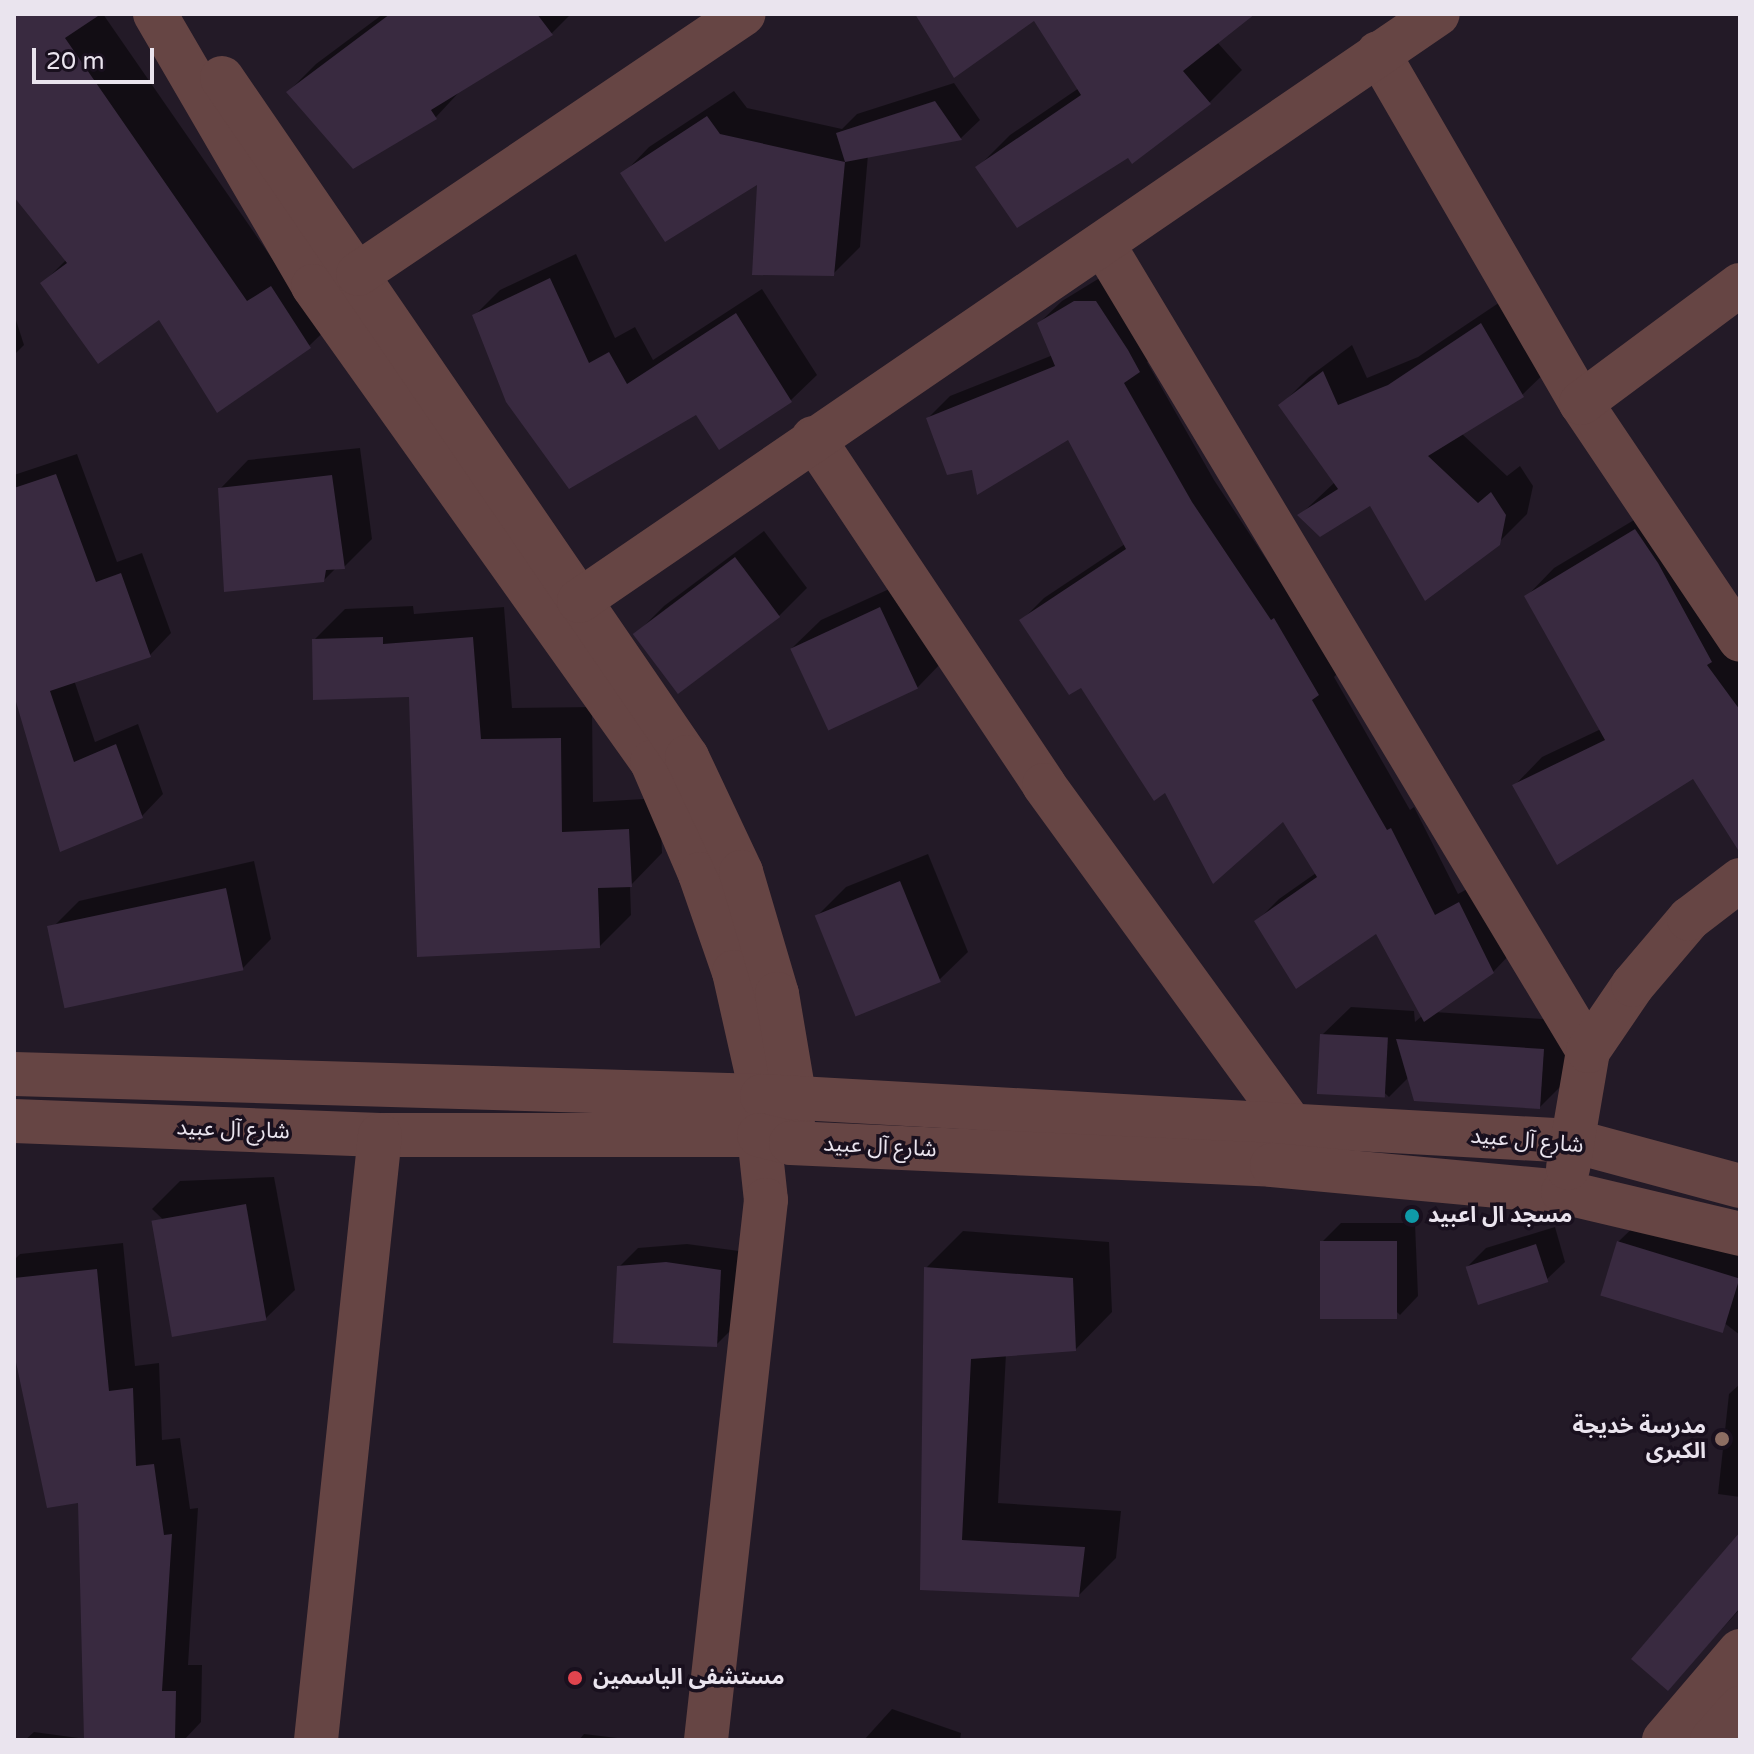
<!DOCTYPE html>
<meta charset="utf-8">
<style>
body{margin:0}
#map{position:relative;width:1754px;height:1754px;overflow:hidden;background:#231a27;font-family:"Varela Round","Noto Sans Arabic",sans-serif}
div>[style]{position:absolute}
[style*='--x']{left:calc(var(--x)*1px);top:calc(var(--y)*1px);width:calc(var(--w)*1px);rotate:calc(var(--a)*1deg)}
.shadow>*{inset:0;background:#0007}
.building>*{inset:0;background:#392a40;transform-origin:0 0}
.minor>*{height:44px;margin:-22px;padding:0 22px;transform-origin:22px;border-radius:22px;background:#664544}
.dots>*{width:22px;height:22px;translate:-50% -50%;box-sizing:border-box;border:4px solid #19101e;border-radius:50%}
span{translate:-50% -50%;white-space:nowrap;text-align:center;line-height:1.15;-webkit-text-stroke:7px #19101e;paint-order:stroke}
.street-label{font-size:22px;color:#eae4ee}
.poi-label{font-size:22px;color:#eae4ee;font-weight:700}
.left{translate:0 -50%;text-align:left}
.right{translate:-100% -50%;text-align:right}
.frame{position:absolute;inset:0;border:16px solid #eae4ee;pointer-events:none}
.scale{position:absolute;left:32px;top:48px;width:122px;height:36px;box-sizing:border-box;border:4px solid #eae4ee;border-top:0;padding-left:10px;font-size:24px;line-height:28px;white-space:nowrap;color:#eae4ee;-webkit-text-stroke:6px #19101e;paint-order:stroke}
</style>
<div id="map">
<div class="shadow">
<div style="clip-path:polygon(14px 14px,103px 14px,280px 270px,342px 314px,309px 346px,160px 318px,43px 283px,67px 259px,14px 194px)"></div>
<div style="clip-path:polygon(383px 14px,571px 14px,552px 33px,463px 88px,436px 117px,354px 166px,288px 92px,316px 64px)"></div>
<div style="clip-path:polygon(918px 14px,1252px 14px,1217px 42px,1242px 70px,1210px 102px,1132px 161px,1128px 155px,978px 167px,1010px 135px,1079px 88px,1034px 19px)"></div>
<div style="clip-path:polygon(954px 83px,980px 120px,961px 138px,868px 155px,860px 247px,833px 274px,759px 182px,623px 174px,649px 147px,734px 91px,747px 108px,842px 129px,857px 114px)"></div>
<div style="clip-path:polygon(576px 254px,615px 338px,635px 327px,653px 360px,762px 289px,817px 375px,791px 400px,720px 447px,697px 412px,570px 487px,474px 316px,500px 290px)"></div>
<div style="clip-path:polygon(1098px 279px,1118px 280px,1161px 348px,1147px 362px,1214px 480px,1340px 671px,1334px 677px,1410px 810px,1414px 807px,1458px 894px,1482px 881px,1515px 949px,1493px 972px,1434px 1012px,1572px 1021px,1568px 1079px,1540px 1107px,1409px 1077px,1389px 1097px,1322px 1035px,1351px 1007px,1414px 1011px,1415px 1022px,1423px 1015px,1377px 931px,1257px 921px,1279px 899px,1316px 873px,1283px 819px,1166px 791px,1081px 685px,1022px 620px,1044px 598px,1125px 544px,1069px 437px,973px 467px,928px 418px,950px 396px,1053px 355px,1039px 323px,1062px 301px)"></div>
<div style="clip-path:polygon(1509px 296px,1551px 367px,1522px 395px,1461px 433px,1507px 476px,1520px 466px,1533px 486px,1527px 514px,1498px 543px,1370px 503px,1300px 515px,1335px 482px,1281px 405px,1309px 377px,1352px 345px,1367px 378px,1418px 357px)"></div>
<div style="clip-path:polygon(14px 314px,24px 345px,14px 355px)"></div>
<div style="clip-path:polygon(360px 448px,372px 539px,344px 567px,336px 568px,324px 580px,220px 489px,248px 460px)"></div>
<div style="clip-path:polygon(77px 454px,117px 562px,142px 553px,171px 633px,150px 655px,74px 680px,95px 742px,138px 724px,163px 794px,142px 816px,61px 849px,17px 697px,14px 698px,14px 475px)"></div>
<div style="clip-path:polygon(1664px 502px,1740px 644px,1740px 826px,1694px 776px,1514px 786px,1542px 757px,1601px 729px,1526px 597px,1554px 568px)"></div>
<div style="clip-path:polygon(764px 531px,807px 588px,779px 616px,636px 634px,664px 606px)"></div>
<div style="clip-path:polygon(909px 580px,945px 659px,917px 688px,792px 648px,821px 620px)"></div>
<div style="clip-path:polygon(413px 606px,414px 614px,504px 607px,512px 708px,592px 707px,593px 802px,660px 798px,662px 853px,630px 886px,631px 915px,600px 946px,411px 694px,314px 640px,345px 609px)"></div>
<div style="clip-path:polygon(928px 854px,968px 952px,939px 980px,818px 915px,846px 887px)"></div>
<div style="clip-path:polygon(254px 861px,271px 939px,243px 968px,51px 929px,79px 901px)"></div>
<div style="clip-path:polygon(274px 1177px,295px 1290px,266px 1318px,152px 1209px,180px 1181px)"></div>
<div style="clip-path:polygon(1647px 1214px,1740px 1242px,1740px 1335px,1618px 1242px)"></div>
<div style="clip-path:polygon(1341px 1223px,1415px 1223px,1418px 1296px,1400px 1315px,1322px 1242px)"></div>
<div style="clip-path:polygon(1555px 1227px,1565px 1262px,1546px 1280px,1467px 1267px,1486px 1248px)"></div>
<div style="clip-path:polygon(963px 1231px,1109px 1242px,1112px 1312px,1075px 1350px,1006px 1354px,998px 1503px,1121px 1511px,1116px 1558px,1079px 1595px,922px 1588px,926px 1268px)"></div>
<div style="clip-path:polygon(123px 1243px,135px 1366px,159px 1363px,162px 1440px,180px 1438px,190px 1509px,198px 1508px,188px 1665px,202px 1665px,201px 1722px,184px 1740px,25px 1740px,34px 1732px,86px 1739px,80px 1500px,17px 1359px,14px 1359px,14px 1260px,20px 1254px)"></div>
<div style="clip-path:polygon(687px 1244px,739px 1251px,735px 1326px,716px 1345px,619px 1267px,638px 1248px)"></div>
<div style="clip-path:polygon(1740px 1384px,1740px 1497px,1718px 1494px,1729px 1394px)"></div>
<div style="clip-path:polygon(1740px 1536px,1740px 1609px,1668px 1688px)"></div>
<div style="clip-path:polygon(892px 1709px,961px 1733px,960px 1740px,864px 1740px)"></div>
<div style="clip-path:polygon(584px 1734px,634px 1740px,579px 1740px)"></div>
</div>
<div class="building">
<div style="clip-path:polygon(14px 14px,101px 14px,65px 38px,247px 301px,271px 286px,311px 348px,217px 413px,159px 320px,98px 364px,40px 283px,67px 263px,14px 197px)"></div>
<div style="clip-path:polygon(390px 14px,537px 14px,553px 35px,431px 110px,437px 119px,353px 169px,286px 92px)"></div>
<div style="clip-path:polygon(915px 14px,1255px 14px,1183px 71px,1211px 104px,1132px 164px,1128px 158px,1017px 228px,975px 167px,1081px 95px,1034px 21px,954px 78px)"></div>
<div style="clip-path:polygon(935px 101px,962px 140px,845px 162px,836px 133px)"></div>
<div style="clip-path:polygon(707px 116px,720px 134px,845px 162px,834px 276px,752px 275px,757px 185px,665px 242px,620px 173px)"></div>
<div style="clip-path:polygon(550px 278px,589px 363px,609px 352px,627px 384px,736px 313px,792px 402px,719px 450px,696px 415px,569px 489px,506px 402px,472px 315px)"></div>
<div style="clip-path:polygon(1074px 301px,1096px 301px,1128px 350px,1140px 372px,1124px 383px,1192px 502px,1271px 620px,1274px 618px,1319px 695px,1312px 700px,1387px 830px,1391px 828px,1435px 915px,1459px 902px,1494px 973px,1424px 1022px,1376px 934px,1296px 989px,1254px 921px,1317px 877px,1283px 822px,1213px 884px,1165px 793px,1154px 801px,1081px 688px,1069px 695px,1019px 620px,1126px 549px,1068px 440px,977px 495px,972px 470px,947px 475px,926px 418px,1055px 366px,1037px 323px)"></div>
<div style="clip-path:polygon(1481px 323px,1524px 397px,1428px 456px,1478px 503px,1491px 492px,1506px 515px,1500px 545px,1425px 601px,1370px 506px,1320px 537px,1297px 515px,1338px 489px,1278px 405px,1323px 371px,1338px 405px,1388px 385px)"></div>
<div style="clip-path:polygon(56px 474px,96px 582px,121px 573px,151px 657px,50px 691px,74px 762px,116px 744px,143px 818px,60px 852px,14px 695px,14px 488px)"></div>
<div style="clip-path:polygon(332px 475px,345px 569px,326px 570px,324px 582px,224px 592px,218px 488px)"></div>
<div style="clip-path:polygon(1635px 529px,1658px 563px,1712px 662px,1707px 665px,1740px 710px,1740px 853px,1693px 779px,1557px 865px,1512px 785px,1605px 740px,1524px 596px)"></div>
<div style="left:735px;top:557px;width:75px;height:128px;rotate:53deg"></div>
<div style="left:880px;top:607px;width:90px;height:99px;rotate:65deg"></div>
<div style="clip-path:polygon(383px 637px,383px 644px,473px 637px,481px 739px,561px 738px,562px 832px,629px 829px,632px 887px,598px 888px,600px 948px,417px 957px,409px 697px,313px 700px,312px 639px)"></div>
<div style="left:900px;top:881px;width:109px;height:92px;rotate:68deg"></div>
<div style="left:226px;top:888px;width:84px;height:183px;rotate:78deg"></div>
<div style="left:1320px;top:1034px;width:68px;height:60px;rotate:3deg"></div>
<div style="clip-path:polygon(1396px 1039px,1544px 1049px,1540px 1109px,1414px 1101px)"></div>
<div style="left:246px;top:1204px;width:118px;height:96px;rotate:80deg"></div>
<div style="left:1320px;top:1241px;width:77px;height:78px"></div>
<div style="left:1617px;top:1241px;width:128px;height:57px;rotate:17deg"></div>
<div style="left:1536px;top:1244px;width:40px;height:74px;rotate:72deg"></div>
<div style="clip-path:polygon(666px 1262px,721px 1270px,717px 1347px,613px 1343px,617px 1266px)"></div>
<div style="clip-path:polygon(924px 1267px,1073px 1278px,1076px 1351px,971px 1359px,962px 1540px,1085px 1547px,1079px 1597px,920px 1590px)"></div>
<div style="clip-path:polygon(97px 1269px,109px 1391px,133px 1388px,136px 1466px,154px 1464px,164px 1535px,172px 1534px,162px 1691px,176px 1691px,175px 1740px,84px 1740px,78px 1503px,47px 1508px,14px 1353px,14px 1278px)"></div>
<div style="clip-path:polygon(1740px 1532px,1740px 1608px,1668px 1691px,1631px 1659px)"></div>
</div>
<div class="minor">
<div style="--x:155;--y:14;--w:315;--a:59.8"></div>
<div style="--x:313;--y:286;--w:584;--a:54.54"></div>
<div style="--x:652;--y:762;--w:122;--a:66.8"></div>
<div style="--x:700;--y:874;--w:104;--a:70.9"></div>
<div style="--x:734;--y:972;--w:127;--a:77.3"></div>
<div style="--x:762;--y:1096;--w:39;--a:94"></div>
<div style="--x:759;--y:1135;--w:65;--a:83.9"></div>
<div style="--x:766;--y:1200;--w:543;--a:96.34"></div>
<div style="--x:1378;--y:53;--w:405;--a:59.9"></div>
<div style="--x:1581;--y:403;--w:285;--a:56.1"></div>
<div style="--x:222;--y:78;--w:823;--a:55.6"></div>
<div style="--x:687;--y:757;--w:127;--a:64.8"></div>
<div style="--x:741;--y:872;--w:127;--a:73.6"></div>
<div style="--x:777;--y:994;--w:108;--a:80.4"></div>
<div style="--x:795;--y:1100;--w:27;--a:96"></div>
<div style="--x:1103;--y:244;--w:942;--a:58.99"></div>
<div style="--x:358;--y:274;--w:465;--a:-34"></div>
<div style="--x:1581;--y:403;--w:198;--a:-36.6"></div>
<div style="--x:813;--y:438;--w:417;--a:56.3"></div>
<div style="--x:1044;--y:785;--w:420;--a:54"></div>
<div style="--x:579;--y:601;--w:1040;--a:-34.35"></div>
<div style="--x:14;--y:1074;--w:748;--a:1.68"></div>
<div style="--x:762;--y:1096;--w:812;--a:3.18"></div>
<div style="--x:1573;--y:1141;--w:173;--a:15.1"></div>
<div style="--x:14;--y:1121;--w:366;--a:2.2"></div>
<div style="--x:380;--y:1135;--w:379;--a:0"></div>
<div style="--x:759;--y:1135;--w:33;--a:14"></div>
<div style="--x:791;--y:1143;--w:482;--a:2.6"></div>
<div style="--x:1272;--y:1165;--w:292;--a:5.3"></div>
<div style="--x:1563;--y:1192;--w:182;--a:13.3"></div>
<div style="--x:1568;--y:1168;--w:119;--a:-80.3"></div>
<div style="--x:1588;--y:1051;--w:80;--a:-55.7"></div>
<div style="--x:1633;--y:985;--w:87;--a:-49.7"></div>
<div style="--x:1689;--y:919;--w:64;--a:-37.4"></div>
<div style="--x:316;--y:1740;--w:608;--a:-83.96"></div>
<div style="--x:1664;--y:1740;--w:117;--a:-49.5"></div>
<div style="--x:1712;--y:1740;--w:43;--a:-48.8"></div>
</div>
<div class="dots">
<div style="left:1412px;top:1216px;background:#0f9aa8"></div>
<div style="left:1722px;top:1439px;background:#8d6e63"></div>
<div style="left:575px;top:1678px;background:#e0444e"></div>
</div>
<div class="street-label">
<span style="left:233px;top:1130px;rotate:2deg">شارع آل عبيد</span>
<span style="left:1527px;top:1141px;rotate:5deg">شارع آل عبيد</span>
<span style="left:880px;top:1147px;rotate:3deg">شارع آل عبيد</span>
</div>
<div class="poi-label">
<span class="left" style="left:1428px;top:1216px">مسجد ال اعبيد</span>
<span class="right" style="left:1706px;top:1439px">مدرسة خديجة<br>الكبرى</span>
<span class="left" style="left:593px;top:1678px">مستشفى الياسمين</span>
</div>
<div class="frame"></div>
<div class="scale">20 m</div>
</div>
